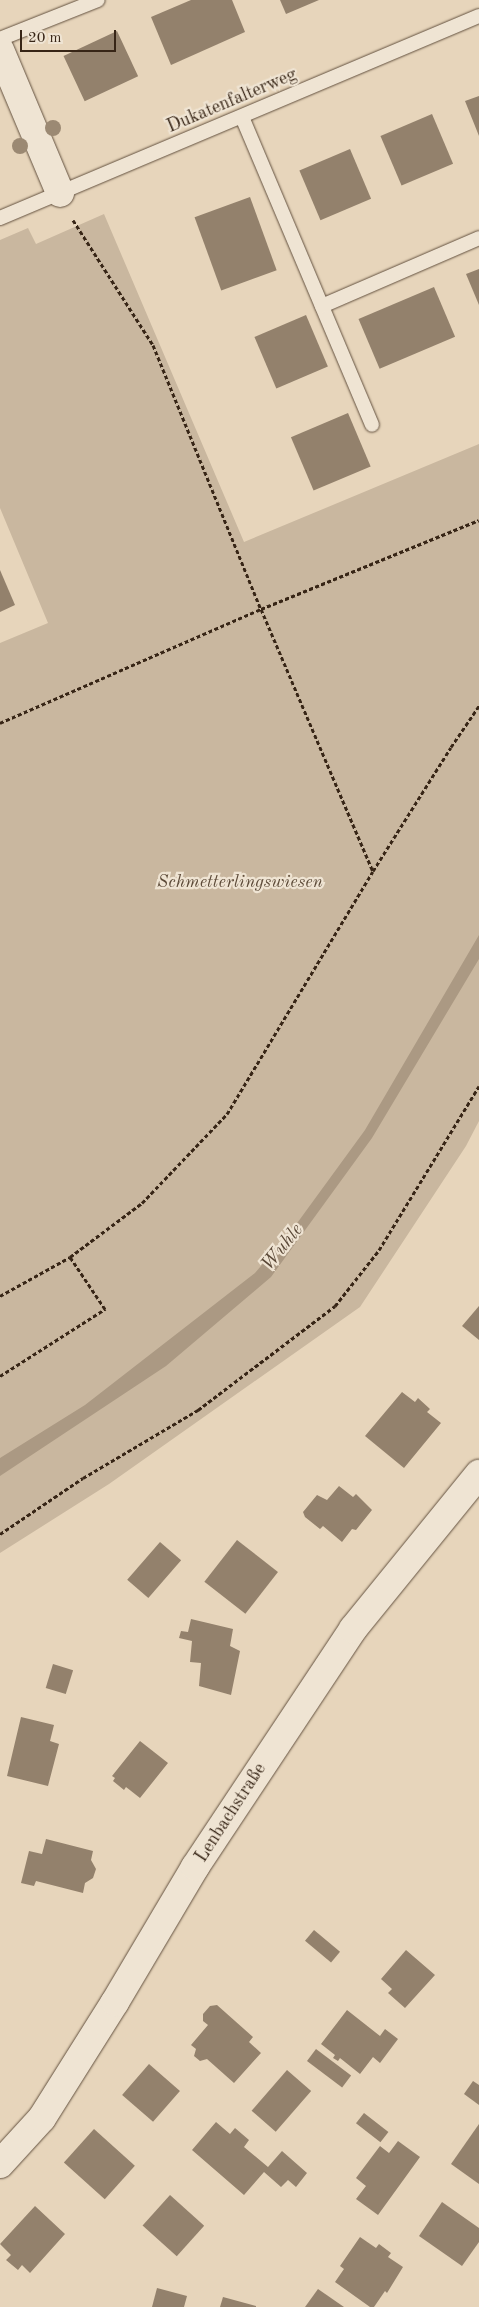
<!DOCTYPE html>
<meta charset="utf-8">
<style>
body{margin:0}
#map{position:relative;width:479px;height:2307px;overflow:hidden;background:#e7d5bb;font-family:"Old Standard TT",serif}
div>[style]{position:absolute}
[style*='--x']{left:calc(var(--x)*1px);top:calc(var(--y)*1px);width:calc(var(--w)*1px);rotate:calc(var(--a)*1deg)}
.green>*{inset:0;background:#c9b79f}
.water>*{inset:0;background:#ab9983}
.building>*{inset:0;background:#93816c;transform-origin:0 0}
.path>*{height:3px;margin-top:-1.5px;transform-origin:0;background:repeating-linear-gradient(90deg,#372516 0 4px,transparent 0 6.5px)}
.roads{filter:drop-shadow(0 0 1px #63513f) drop-shadow(0 0 1px #63513f)}
.lane>*{height:14px;margin:-7px;padding:0 7px;transform-origin:7px;border-radius:7px;background:#efe4d3}
.street>*{height:28px;margin:-14px;padding:0 14px;transform-origin:14px;border-radius:14px;background:#efe4d3}
.trees>*{width:16px;height:16px;margin:-8px;border-radius:50%;background:#9b8973}
span{translate:-50% -50%;white-space:nowrap;text-align:center;line-height:1.15;-webkit-text-stroke:4.5px #efe4d3;paint-order:stroke}
.street-label{font-size:18px;color:#372516}
.park-label{font-size:18px;color:#5c4a38;font-style:italic}
.water-label{font-size:19px;color:#5a4837;font-style:italic}
.scale{position:absolute;left:20px;top:30px;width:96px;height:22px;box-sizing:border-box;border:2px solid #372516;border-top:0;padding-left:6px;font-size:15px;line-height:18px;white-space:nowrap;color:#372516;-webkit-text-stroke:4px #efe4d3;paint-order:stroke}
</style>
<div id="map">
<div class="green">
<div style="clip-path:polygon(104px 214px,244px 542px,479px 444px,479px 1121px,466px 1146px,360px 1307px,109px 1484px,0 1553px,0 643px,48px 623px,0 508px,0 240px,28px 228px,36px 244px)"></div>
</div>
<div class="water">
<div style="clip-path:polygon(479px 935px,479px 959px,372px 1138px,271px 1277px,166px 1366px,0 1476px,0 1458px,85px 1405px,255px 1273px,295px 1226px,365px 1130px)"></div>
</div>
<div class="building">
<div style="clip-path:polygon(191px 0,232px 0,245px 32px,171px 65px,151px 17px)"></div>
<div style="clip-path:polygon(280px 0,319px 0,286px 14px)"></div>
<div style="left:117px;top:31px;width:50px;height:59px;rotate:65deg"></div>
<div style="clip-path:polygon(479px 96px,479px 136px,465px 101px)"></div>
<div style="left:432px;top:114px;width:54px;height:56px;rotate:67deg"></div>
<div style="left:350px;top:149px;width:54px;height:55px;rotate:67deg"></div>
<div style="left:250px;top:197px;width:78px;height:59px;rotate:70deg"></div>
<div style="clip-path:polygon(479px 269px,479px 305px,466px 274px)"></div>
<div style="left:434px;top:287px;width:54px;height:82px;rotate:67deg"></div>
<div style="left:306px;top:315px;width:56px;height:56px;rotate:67deg"></div>
<div style="left:348px;top:413px;width:58px;height:62px;rotate:67deg"></div>
<div style="clip-path:polygon(0 570px,15px 605px,0 612px)"></div>
<div style="clip-path:polygon(479px 1306px,479px 1340px,462px 1326px)"></div>
<div style="clip-path:polygon(402px 1392px,415px 1402px,418px 1398px,430px 1409px,427px 1412px,441px 1423px,404px 1468px,365px 1436px)"></div>
<div style="clip-path:polygon(339px 1486px,353px 1497px,356px 1494px,372px 1510px,356px 1530px,352px 1529px,342px 1542px,323px 1526px,320px 1529px,305px 1517px,303px 1512px,317px 1495px,327px 1500px)"></div>
<div style="left:237px;top:1540px;width:52px;height:53px;rotate:38deg"></div>
<div style="left:160px;top:1542px;width:28px;height:50px;rotate:41deg"></div>
<div style="clip-path:polygon(191px 1619px,233px 1629px,230px 1646px,240px 1651px,231px 1695px,199px 1686px,201px 1663px,190px 1662px,192px 1641px,179px 1638px,181px 1631px,188px 1632px)"></div>
<div style="left:53px;top:1664px;width:21px;height:25px;rotate:17deg"></div>
<div style="clip-path:polygon(21px 1717px,54px 1725px,50px 1741px,59px 1744px,48px 1786px,7px 1776px)"></div>
<div style="clip-path:polygon(140px 1741px,168px 1763px,140px 1798px,126px 1787px,124px 1790px,113px 1781px,115px 1778px,112px 1776px)"></div>
<div style="clip-path:polygon(46px 1839px,93px 1851px,91px 1860px,96px 1869px,93px 1878px,85px 1883px,83px 1893px,36px 1881px,34px 1886px,21px 1883px,29px 1851px,42px 1854px)"></div>
<div style="left:314px;top:1930px;width:34px;height:14px;rotate:40deg"></div>
<div style="clip-path:polygon(406px 1950px,435px 1975px,405px 2008px,388px 1993px,392px 1989px,381px 1979px)"></div>
<div style="clip-path:polygon(217px 2005px,253px 2037px,249px 2042px,261px 2053px,234px 2083px,207px 2059px,200px 2061px,194px 2056px,196px 2049px,191px 2045px,208px 2025px,203px 2021px,203px 2014px,210px 2006px)"></div>
<div style="clip-path:polygon(347px 2010px,380px 2036px,385px 2029px,398px 2039px,380px 2063px,373px 2057px,360px 2074px,340px 2058px,338px 2061px,333px 2058px,335px 2055px,321px 2044px)"></div>
<div style="left:316px;top:2049px;width:44px;height:15px;rotate:37deg"></div>
<div style="left:149px;top:2064px;width:41px;height:41px;rotate:41deg"></div>
<div style="left:287px;top:2070px;width:32px;height:54px;rotate:41deg"></div>
<div style="clip-path:polygon(473px 2081px,479px 2085px,479px 2105px,464px 2094px)"></div>
<div style="left:364px;top:2113px;width:31px;height:13px;rotate:38deg"></div>
<div style="clip-path:polygon(216px 2122px,230px 2134px,235px 2128px,249px 2140px,244px 2147px,268px 2167px,282px 2151px,307px 2173px,296px 2187px,288px 2180px,281px 2187px,264px 2172px,244px 2195px,192px 2150px)"></div>
<div style="clip-path:polygon(479px 2124px,479px 2184px,451px 2164px)"></div>
<div style="left:94px;top:2129px;width:55px;height:45px;rotate:42deg"></div>
<div style="clip-path:polygon(398px 2141px,420px 2157px,378px 2215px,356px 2199px,366px 2186px,356px 2178px,380px 2146px,389px 2153px)"></div>
<div style="left:170px;top:2195px;width:46px;height:41px;rotate:42deg"></div>
<div style="clip-path:polygon(442px 2202px,479px 2228px,479px 2242px,462px 2266px,419px 2236px)"></div>
<div style="clip-path:polygon(35px 2206px,65px 2234px,30px 2273px,22px 2265px,18px 2270px,6px 2260px,11px 2255px,0 2244px)"></div>
<div style="clip-path:polygon(360px 2237px,376px 2248px,379px 2244px,391px 2253px,388px 2257px,403px 2267px,387px 2293px,385px 2291px,374px 2307px,370px 2307px,335px 2282px,344px 2269px,340px 2266px)"></div>
<div style="clip-path:polygon(157px 2288px,187px 2296px,184px 2307px,152px 2307px)"></div>
<div style="clip-path:polygon(318px 2289px,344px 2307px,305px 2307px)"></div>
<div style="clip-path:polygon(223px 2297px,256px 2306px,256px 2307px,220px 2307px)"></div>
</div>
<div class="path">
<div style="--x:73;--y:220;--w:148;--a:57.4"></div>
<div style="--x:153;--y:345;--w:285;--a:67.8"></div>
<div style="--x:261;--y:609;--w:285;--a:66.9"></div>
<div style="--x:0;--y:723;--w:285;--a:-23.6"></div>
<div style="--x:261;--y:609;--w:235;--a:-22.2"></div>
<div style="--x:0;--y:1296;--w:80;--a:-29.1"></div>
<div style="--x:70;--y:1257;--w:90;--a:-36.9"></div>
<div style="--x:142;--y:1203;--w:123;--a:-46.3"></div>
<div style="--x:227;--y:1114;--w:283;--a:-59"></div>
<div style="--x:373;--y:871;--w:146;--a:-57.8"></div>
<div style="--x:451;--y:747;--w:50;--a:-55.7"></div>
<div style="--x:0;--y:1376;--w:125;--a:-32.5"></div>
<div style="--x:105;--y:1309;--w:63;--a:-123.9"></div>
<div style="--x:0;--y:1534;--w:100;--a:-34"></div>
<div style="--x:83;--y:1478;--w:134;--a:-30.6"></div>
<div style="--x:198;--y:1410;--w:172;--a:-37.2"></div>
<div style="--x:335;--y:1306;--w:71;--a:-51.8"></div>
<div style="--x:379;--y:1250;--w:192;--a:-58.6"></div>
</div>
<div class="roads">
<div class="lane">
<div style="--x:0;--y:39;--w:105;--a:-21.7"></div>
<div style="--x:242;--y:117;--w:334;--a:67.1"></div>
<div style="--x:0;--y:218;--w:520;--a:-22.87"></div>
<div style="--x:322;--y:306;--w:171;--a:-23.4"></div>
</div>
<div class="street">
<div style="--x:0;--y:50;--w:155;--a:67.2"></div>
<div style="--x:0;--y:2164;--w:62;--a:-47.6"></div>
<div style="--x:42;--y:2118;--w:137;--a:-57.8"></div>
<div style="--x:115;--y:2002;--w:157;--a:-59.3"></div>
<div style="--x:195;--y:1867;--w:286;--a:-56.4"></div>
<div style="--x:353;--y:1629;--w:200;--a:-50.9"></div>
</div>
</div>
<div class="trees">
<div style="left:53px;top:128px"></div>
<div style="left:20px;top:146px"></div>
</div>
<div class="street-label">
<span style="left:232px;top:101px;rotate:-23deg">Dukatenfalterweg</span>
<span style="left:231px;top:1813px;rotate:-57deg">Lenbachstraße</span>
</div>
<div class="park-label">
<span style="left:240px;top:882px">Schmetterlingswiesen</span>
</div>
<div class="water-label">
<span style="left:283px;top:1248px;rotate:-51deg">Wuhle</span>
</div>
<div class="scale">20 m</div>
</div>
